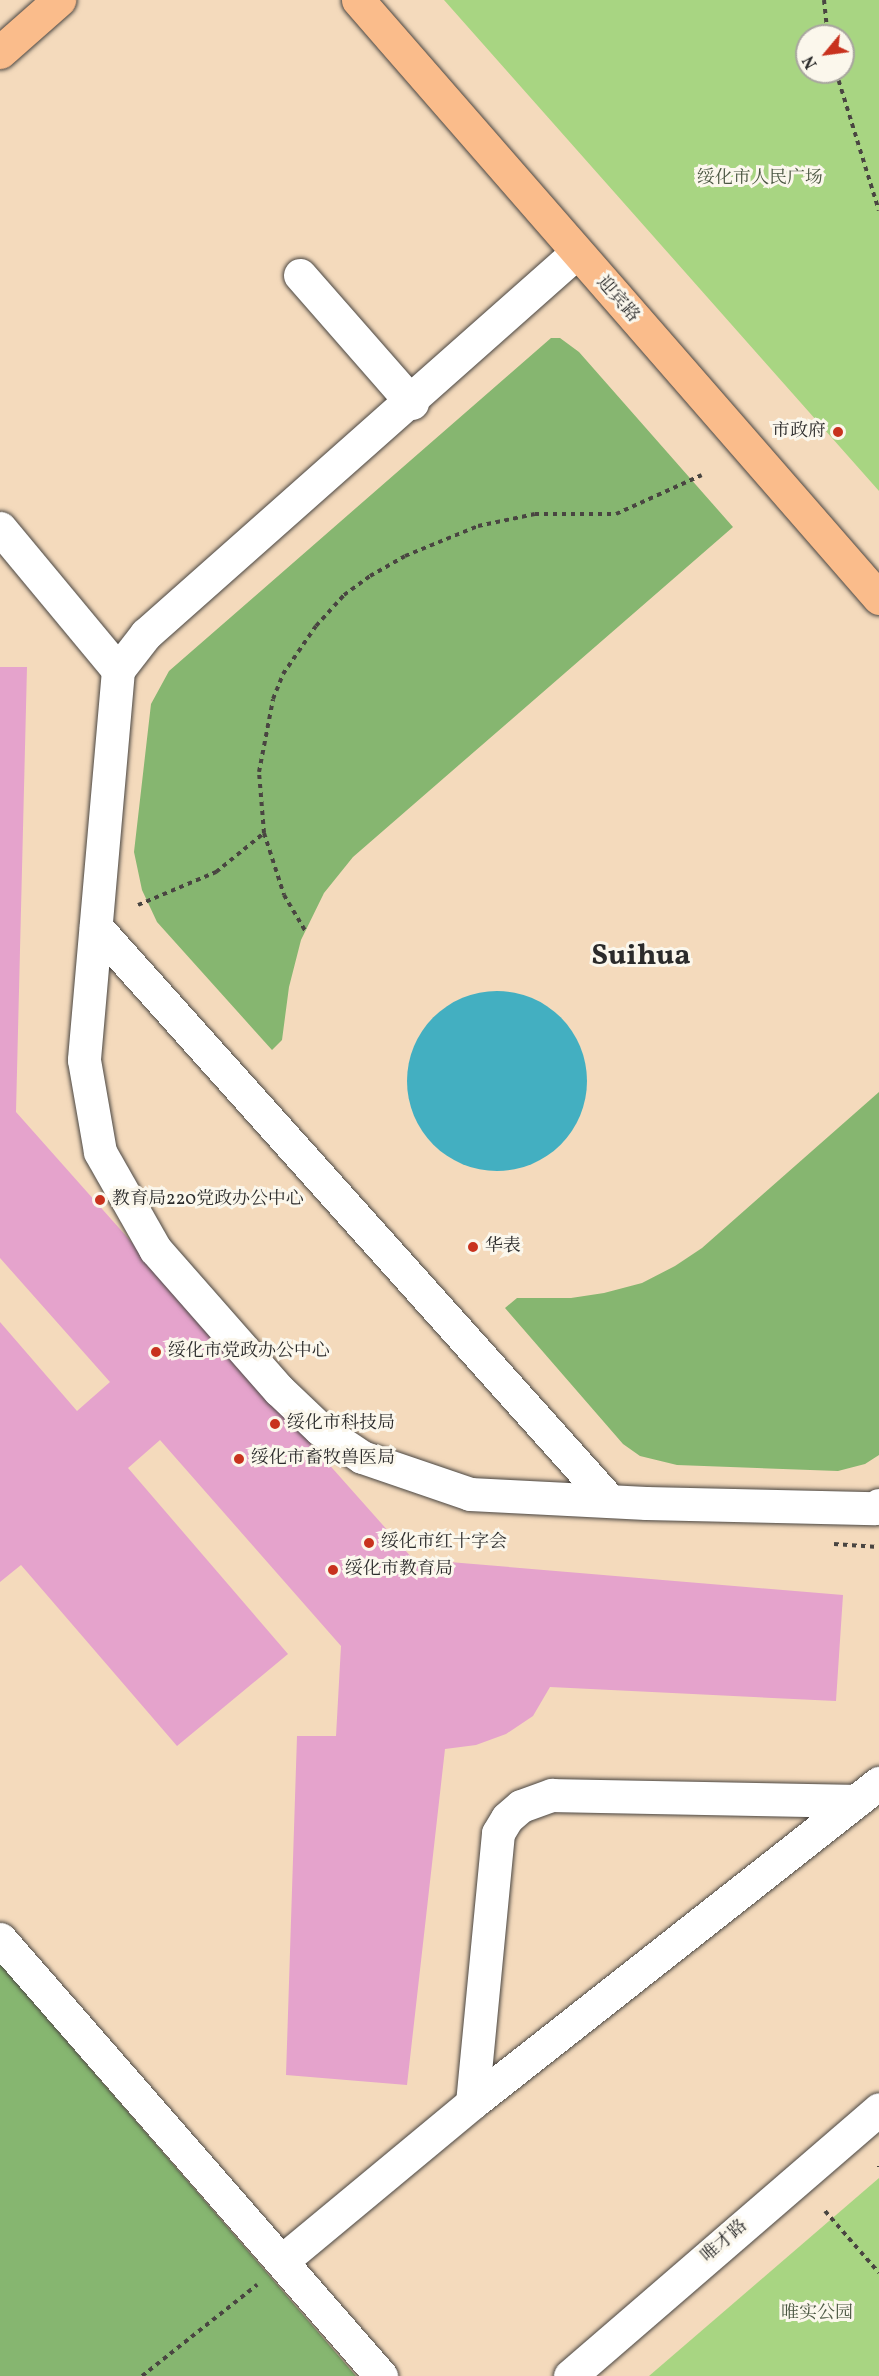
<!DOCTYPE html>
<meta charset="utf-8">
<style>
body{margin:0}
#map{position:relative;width:879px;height:2376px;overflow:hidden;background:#f4dabc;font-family:Vollkorn,"Noto Serif SC",serif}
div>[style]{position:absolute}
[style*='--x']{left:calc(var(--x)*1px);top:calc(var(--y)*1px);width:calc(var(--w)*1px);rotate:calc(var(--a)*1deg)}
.green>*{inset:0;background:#a8d582}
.forest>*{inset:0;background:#86b670}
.water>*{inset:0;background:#43afc1}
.round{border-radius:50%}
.building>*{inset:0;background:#e5a3cc}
.path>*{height:4px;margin-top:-2px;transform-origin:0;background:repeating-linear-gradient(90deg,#494541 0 4.5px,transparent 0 9px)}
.roads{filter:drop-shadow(0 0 2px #494541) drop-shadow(0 0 2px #494541)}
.minor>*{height:33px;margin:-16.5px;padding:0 16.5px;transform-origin:16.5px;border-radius:16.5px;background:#fff}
.major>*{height:33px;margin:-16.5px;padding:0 16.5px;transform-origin:16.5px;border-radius:16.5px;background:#fabc8b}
.dots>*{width:16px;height:16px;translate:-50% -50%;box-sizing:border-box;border:3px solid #fbf7ec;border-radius:50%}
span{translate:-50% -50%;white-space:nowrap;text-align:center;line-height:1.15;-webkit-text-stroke:6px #fbf7ec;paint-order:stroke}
.park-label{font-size:18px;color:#4a5641}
.street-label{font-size:18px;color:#2b2b2b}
.poi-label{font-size:18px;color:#2b2b2b}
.right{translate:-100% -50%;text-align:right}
.left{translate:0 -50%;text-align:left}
.town-label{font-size:30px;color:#2b2b2b;font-weight:700}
.north{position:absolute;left:795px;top:24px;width:60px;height:60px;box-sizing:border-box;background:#fbf7ec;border:2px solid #a8a59f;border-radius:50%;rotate:241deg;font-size:16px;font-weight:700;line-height:24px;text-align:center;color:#2b2b2b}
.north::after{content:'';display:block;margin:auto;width:21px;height:27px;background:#c8321e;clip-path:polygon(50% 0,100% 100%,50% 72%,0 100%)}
</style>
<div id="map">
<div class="green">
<div style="clip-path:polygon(evenodd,444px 0,879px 0,879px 491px,444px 0,807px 36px,843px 36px,843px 72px,807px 72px,807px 36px)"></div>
<div style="clip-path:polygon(879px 2178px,879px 2376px,649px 2376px)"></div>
</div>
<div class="forest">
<div style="clip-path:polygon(551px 338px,560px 338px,579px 352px,733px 527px,353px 857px,324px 893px,301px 940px,289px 987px,282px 1040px,272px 1050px,157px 922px,142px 890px,134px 852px,151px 704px,169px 671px)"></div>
<div style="clip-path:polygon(879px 1092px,879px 1455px,865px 1464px,838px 1471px,677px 1465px,640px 1456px,623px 1444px,505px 1308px,517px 1298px,571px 1298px,604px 1293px,642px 1283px,675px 1266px,702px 1248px)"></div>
<div style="clip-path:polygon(0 1964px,356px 2376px,0 2376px)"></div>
</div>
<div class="water">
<div class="round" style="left:407px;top:991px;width:180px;height:180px"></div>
</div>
<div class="building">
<div style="clip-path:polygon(0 667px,27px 667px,16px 1112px,413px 1559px,843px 1595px,836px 1701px,550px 1687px,533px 1716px,506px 1734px,476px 1745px,445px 1749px,407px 2085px,286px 2075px,297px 1736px,336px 1736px,341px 1646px,160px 1440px,128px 1468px,288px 1654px,177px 1746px,21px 1565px,0 1582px,0 1322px,77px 1411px,110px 1382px,0 1258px)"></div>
</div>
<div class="path">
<div style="--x:824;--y:0;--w:36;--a:84"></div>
<div style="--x:836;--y:72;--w:145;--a:72.8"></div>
<div style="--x:264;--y:833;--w:65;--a:72.1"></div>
<div style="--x:284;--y:895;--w:43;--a:59.3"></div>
<div style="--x:138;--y:905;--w:85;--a:-22.9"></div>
<div style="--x:216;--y:872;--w:62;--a:-39.1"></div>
<div style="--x:264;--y:833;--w:61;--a:-94.7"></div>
<div style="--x:259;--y:772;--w:74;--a:-79.1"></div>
<div style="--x:273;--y:699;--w:27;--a:-68"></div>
<div style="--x:283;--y:674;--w:58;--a:-55.5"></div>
<div style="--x:316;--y:626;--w:42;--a:-47.9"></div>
<div style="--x:344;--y:595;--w:32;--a:-36"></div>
<div style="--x:370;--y:576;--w:40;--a:-29.7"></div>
<div style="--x:405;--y:556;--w:79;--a:-22.3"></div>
<div style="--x:478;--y:526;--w:58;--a:-11.9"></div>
<div style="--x:535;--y:514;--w:81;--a:0"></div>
<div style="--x:616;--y:514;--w:94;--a:-24.4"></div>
<div style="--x:834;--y:1544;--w:44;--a:3.9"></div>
<div style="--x:879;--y:2166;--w:1;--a:90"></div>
<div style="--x:825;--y:2211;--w:82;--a:48.9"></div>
<div style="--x:142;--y:2376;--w:147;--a:-38.4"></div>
</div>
<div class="roads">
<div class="minor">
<div style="--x:576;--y:253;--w:575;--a:138.46"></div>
<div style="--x:146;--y:634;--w:46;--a:127.9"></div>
<div style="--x:118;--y:670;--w:391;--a:95"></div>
<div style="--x:84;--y:1060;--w:93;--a:80.1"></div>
<div style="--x:100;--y:1152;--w:112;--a:60.4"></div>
<div style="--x:155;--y:1249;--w:188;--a:48.7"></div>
<div style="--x:279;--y:1390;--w:57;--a:43.6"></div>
<div style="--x:320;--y:1429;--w:50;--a:33.7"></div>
<div style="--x:362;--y:1457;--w:114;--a:18.9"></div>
<div style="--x:470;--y:1494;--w:176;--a:2.9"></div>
<div style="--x:646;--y:1503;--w:229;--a:1.3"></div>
<div style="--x:875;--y:1508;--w:5;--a:-37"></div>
<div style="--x:300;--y:275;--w:170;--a:48.8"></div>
<div style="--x:0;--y:528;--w:185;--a:50.3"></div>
<div style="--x:96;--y:927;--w:769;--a:48.16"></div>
<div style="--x:0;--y:1939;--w:580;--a:48.92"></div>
<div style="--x:472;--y:2103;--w:271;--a:-84.5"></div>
<div style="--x:498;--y:1833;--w:17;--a:-59"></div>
<div style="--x:507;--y:1818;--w:18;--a:-41"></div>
<div style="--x:521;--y:1806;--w:33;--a:-20"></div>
<div style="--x:552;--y:1795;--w:304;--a:1.1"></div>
<div style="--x:283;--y:2260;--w:246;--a:-39.7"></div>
<div style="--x:472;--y:2103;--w:518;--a:-38.18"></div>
<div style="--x:570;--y:2376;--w:408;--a:-40.8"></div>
</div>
<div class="major">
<div style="--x:358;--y:0;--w:793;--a:48.94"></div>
<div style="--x:0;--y:52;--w:79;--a:-41.4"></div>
</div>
</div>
<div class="dots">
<div style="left:838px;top:432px;background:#c8321e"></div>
<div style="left:100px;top:1200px;background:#c8321e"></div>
<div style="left:473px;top:1247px;background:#c8321e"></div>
<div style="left:156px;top:1352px;background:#c8321e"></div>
<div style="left:275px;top:1424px;background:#c8321e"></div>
<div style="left:239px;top:1459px;background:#c8321e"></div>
<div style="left:369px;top:1543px;background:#c8321e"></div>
<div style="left:333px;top:1570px;background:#c8321e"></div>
</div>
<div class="park-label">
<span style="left:760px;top:179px">绥化市人民广场</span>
<span style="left:817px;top:2314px">唯实公园</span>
</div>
<div class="street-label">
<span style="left:617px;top:300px;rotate:49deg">迎宾路</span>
<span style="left:725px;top:2242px;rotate:-41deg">唯才路</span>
</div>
<div class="poi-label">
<span class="right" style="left:826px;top:432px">市政府</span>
<span class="left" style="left:112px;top:1200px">教育局220党政办公中心</span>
<span class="left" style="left:485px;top:1247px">华表</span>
<span class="left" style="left:168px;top:1352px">绥化市党政办公中心</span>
<span class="left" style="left:287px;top:1424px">绥化市科技局</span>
<span class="left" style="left:251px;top:1459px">绥化市畜牧兽医局</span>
<span class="left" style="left:381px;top:1543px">绥化市红十字会</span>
<span class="left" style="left:345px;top:1570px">绥化市教育局</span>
</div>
<div class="town-label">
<span style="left:641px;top:956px">Suihua</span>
</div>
<div class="north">N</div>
</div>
